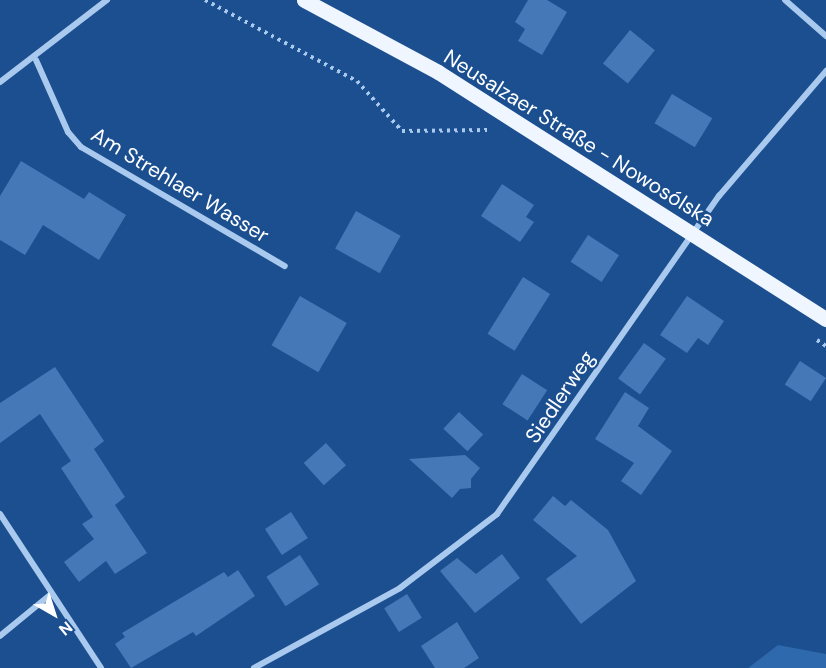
<!DOCTYPE html>
<meta charset="utf-8">
<style>
body{margin:0}
#map{position:relative;width:826px;height:668px;overflow:hidden;background:#1b4f8f;font-family:"DM Sans",sans-serif}
div>[style]{position:absolute}
[style*='--x']{left:calc(var(--x)*1px);top:calc(var(--y)*1px);width:calc(var(--w)*1px);rotate:calc(var(--a)*1deg)}
.green>*{inset:0;background:#2e69ad}
.building>*{inset:0;background:#4478b7;transform-origin:0 0}
.path>*{height:4px;margin-top:-2px;transform-origin:0;background:repeating-linear-gradient(90deg,#a9c9ee 0 3px,transparent 0 7.5px)}
.street>*{height:6px;margin:-3px;padding:0 3px;transform-origin:3px;border-radius:3px;background:#a9c9ee}
.primary>*{height:15px;margin:-7.5px;padding:0 7.5px;transform-origin:7.5px;border-radius:7.5px;background:#f0f6ff}
span{translate:-50% -50%;white-space:nowrap;text-align:center;line-height:1.15;-webkit-text-stroke:4.5px #1b4f8f;paint-order:stroke}
.street-label{font-size:21px;color:#fff}
.north{position:absolute;left:24px;top:584px;width:60px;height:60px;-webkit-text-stroke:4px #1b4f8f;paint-order:stroke;rotate:141deg;font-size:16px;font-weight:700;line-height:24px;text-align:center;color:#fff}
.north::after{content:'';display:block;margin:auto;width:21px;height:27px;background:#fff;clip-path:polygon(50% 0,100% 100%,50% 72%,0 100%)}
</style>
<div id="map">
<div class="green">
<div style="clip-path:polygon(778px 645px,826px 654px,826px 668px,748px 668px)"></div>
</div>
<div class="building">
<div style="clip-path:polygon(528px 0,547px 0,567px 12px,542px 55px,518px 41px,525px 29px,515px 22px)"></div>
<div style="left:630px;top:30px;width:32px;height:43px;rotate:39deg"></div>
<div style="left:672px;top:94px;width:47px;height:34px;rotate:31deg"></div>
<div style="clip-path:polygon(21px 161px,84px 199px,89px 192px,126px 215px,99px 260px,43px 225px,25px 255px,0 240px,0 196px)"></div>
<div style="clip-path:polygon(502px 184px,534px 205px,526px 217px,534px 222px,520px 242px,481px 216px)"></div>
<div style="left:356px;top:211px;width:51px;height:43px;rotate:29deg"></div>
<div style="left:588px;top:235px;width:37px;height:32px;rotate:33deg"></div>
<div style="left:523px;top:277px;width:32px;height:67px;rotate:32deg"></div>
<div style="left:300px;top:296px;width:54px;height:57px;rotate:30deg"></div>
<div style="clip-path:polygon(687px 296px,724px 321px,708px 345px,698px 338px,687px 353px,660px 335px)"></div>
<div style="left:644px;top:343px;width:27px;height:44px;rotate:36deg"></div>
<div style="left:800px;top:361px;width:31px;height:28px;rotate:33deg"></div>
<div style="clip-path:polygon(55px 367px,104px 441px,94px 449px,125px 497px,115px 505px,147px 553px,115px 574px,106px 561px,79px 582px,64px 562px,94px 539px,82px 524px,93px 517px,61px 468px,71px 461px,40px 414px,0 443px,0 403px)"></div>
<div style="left:522px;top:374px;width:30px;height:36px;rotate:33deg"></div>
<div style="clip-path:polygon(625px 392px,649px 408px,638px 426px,672px 451px,641px 495px,621px 481px,634px 463px,595px 439px)"></div>
<div style="left:459px;top:412px;width:33px;height:23px;rotate:43deg"></div>
<div style="left:326px;top:443px;width:30px;height:30px;rotate:48deg"></div>
<div style="clip-path:polygon(465px 455px,480px 468px,471px 479px,471px 488px,460px 489px,452px 498px,409px 459px)"></div>
<div style="clip-path:polygon(553px 496px,565px 506px,571px 500px,608px 530px,636px 581px,581px 624px,546px 579px,577px 556px,533px 520px)"></div>
<div style="left:291px;top:512px;width:31px;height:31px;rotate:57deg"></div>
<div style="clip-path:polygon(502px 554px,520px 578px,475px 613px,440px 571px,457px 558px,476px 574px)"></div>
<div style="left:300px;top:555px;width:35px;height:40px;rotate:57deg"></div>
<div style="clip-path:polygon(238px 570px,255px 596px,196px 636px,193px 632px,131px 668px,115px 644px,125px 637px,122px 633px,224px 572px,228px 577px)"></div>
<div style="left:407px;top:594px;width:28px;height:27px;rotate:58deg"></div>
<div style="clip-path:polygon(457px 622px,479px 658px,464px 668px,435px 668px,421px 646px)"></div>
</div>
<div class="path">
<div style="--x:205;--y:0;--w:172;--a:28.1"></div>
<div style="--x:357;--y:81;--w:67;--a:48"></div>
<div style="--x:402;--y:131;--w:85;--a:-0.7"></div>
<div style="--x:817;--y:340;--w:11;--a:34"></div>
</div>
<div class="street">
<div style="--x:785;--y:0;--w:55;--a:41.3"></div>
<div style="--x:36;--y:60;--w:79;--a:66"></div>
<div style="--x:68;--y:132;--w:20;--a:49"></div>
<div style="--x:81;--y:147;--w:236;--a:30.3"></div>
<div style="--x:0;--y:82;--w:135;--a:-37.5"></div>
<div style="--x:0;--y:514;--w:184;--a:56.7"></div>
<div style="--x:0;--y:636;--w:65;--a:-39.4"></div>
<div style="--x:254;--y:668;--w:166;--a:-28.7"></div>
<div style="--x:400;--y:588;--w:122;--a:-37.3"></div>
<div style="--x:497;--y:514;--w:388;--a:-55.1"></div>
<div style="--x:719;--y:196;--w:165;--a:-49.4"></div>
</div>
<div class="primary">
<div style="--x:304;--y:0;--w:152;--a:28.2"></div>
<div style="--x:438;--y:72;--w:460;--a:32.5"></div>
</div>
<div class="street-label">
<span style="left:579px;top:138px;rotate:32deg">Neusalzaer Straße - Nowosólska</span>
<span style="left:180px;top:185px;rotate:31deg">Am Strehlaer Wasser</span>
<span style="left:560px;top:397px;rotate:-56deg">Siedlerweg</span>
</div>
<div class="north">N</div>
</div>
